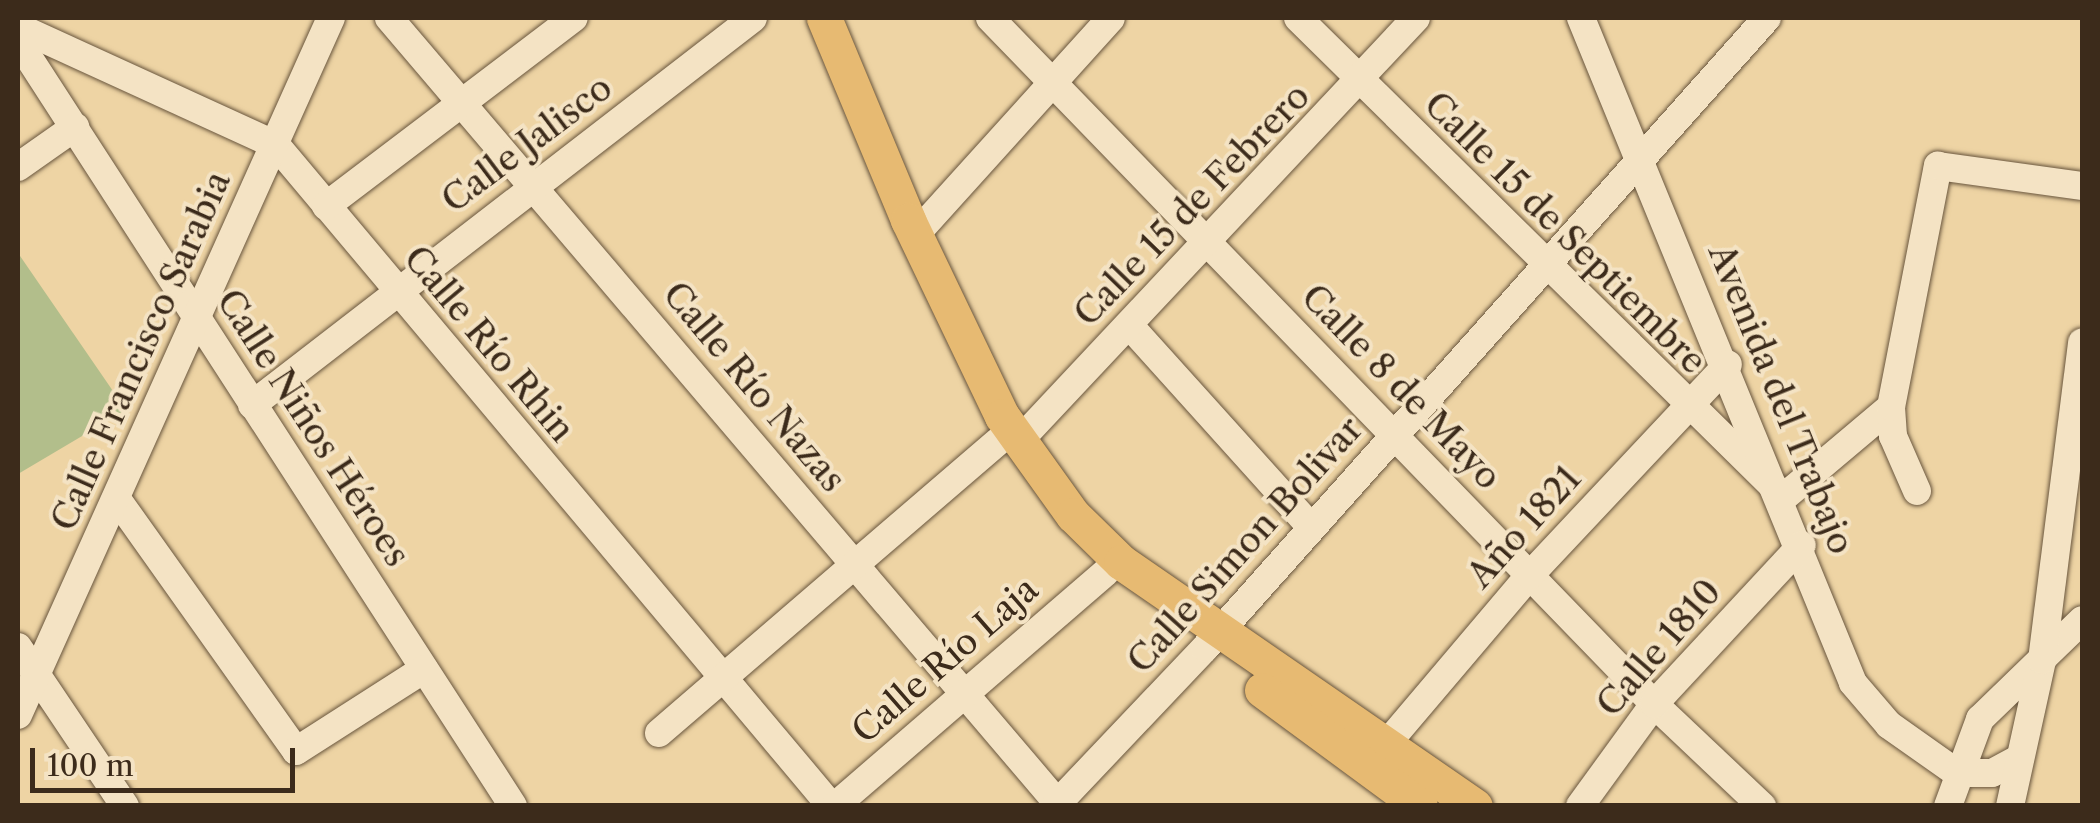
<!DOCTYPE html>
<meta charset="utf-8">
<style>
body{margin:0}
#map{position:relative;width:2100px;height:823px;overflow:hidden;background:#eed4a4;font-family:"Libre Caslon Text",serif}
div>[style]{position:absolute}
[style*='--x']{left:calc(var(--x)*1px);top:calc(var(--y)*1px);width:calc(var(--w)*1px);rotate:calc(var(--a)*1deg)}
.green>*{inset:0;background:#b2be8b}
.roads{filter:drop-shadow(0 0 2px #68553d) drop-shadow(0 0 2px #68553d)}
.minor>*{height:28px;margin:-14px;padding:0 14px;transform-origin:14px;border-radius:14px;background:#f4e3c4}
.major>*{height:35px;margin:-17.5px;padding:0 17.5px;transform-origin:17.5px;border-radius:17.5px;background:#e7ba72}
span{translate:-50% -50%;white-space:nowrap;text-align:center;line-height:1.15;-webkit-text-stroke:8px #f4e3c4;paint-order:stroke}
.street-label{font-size:35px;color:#3c2b1b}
.frame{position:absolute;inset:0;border:20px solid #3c2b1b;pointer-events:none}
.scale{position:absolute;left:30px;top:748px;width:265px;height:45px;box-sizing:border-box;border:5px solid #3c2b1b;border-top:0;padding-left:12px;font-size:30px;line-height:35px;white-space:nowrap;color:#3c2b1b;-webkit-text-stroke:8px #f4e3c4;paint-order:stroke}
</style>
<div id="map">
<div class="green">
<div style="clip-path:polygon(18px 253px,126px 410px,18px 474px)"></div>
</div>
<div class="roads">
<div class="minor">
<div style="--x:389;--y:18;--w:1035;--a:49.58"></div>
<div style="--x:990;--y:18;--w:955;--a:45.93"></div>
<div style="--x:1654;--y:704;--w:149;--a:43.4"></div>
<div style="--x:1298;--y:18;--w:682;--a:44.58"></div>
<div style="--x:1784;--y:497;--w:140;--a:-40.1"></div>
<div style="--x:1581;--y:18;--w:718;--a:67.75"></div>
<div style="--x:1853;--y:683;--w:55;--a:49.4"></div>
<div style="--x:1889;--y:725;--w:83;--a:35.2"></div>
<div style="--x:1957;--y:773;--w:35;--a:0"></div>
<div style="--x:1992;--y:773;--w:30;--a:-28"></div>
<div style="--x:18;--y:27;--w:284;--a:24.6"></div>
<div style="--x:276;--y:145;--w:863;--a:49.98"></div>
<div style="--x:18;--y:41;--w:911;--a:57.09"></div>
<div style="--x:18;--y:167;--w:70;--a:-35.1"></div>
<div style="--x:326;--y:206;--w:311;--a:-37.2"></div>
<div style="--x:915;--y:235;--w:292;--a:-47.9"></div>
<div style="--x:1130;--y:326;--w:270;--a:48"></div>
<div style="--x:252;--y:405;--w:633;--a:-37.68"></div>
<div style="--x:1019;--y:441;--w:580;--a:-46.82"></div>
<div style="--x:1917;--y:491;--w:60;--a:-113.6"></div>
<div style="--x:1893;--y:436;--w:29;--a:-94"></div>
<div style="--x:1891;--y:407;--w:246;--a:-79"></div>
<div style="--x:1938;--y:166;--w:145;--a:7.9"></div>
<div style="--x:117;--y:499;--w:309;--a:54.6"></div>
<div style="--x:296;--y:751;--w:152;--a:-32.6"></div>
<div style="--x:18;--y:647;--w:192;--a:56.1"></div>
<div style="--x:18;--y:715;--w:764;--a:-65.82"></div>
<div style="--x:659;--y:733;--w:447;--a:-40.7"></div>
<div style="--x:1384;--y:747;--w:226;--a:-49.7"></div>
<div style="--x:1530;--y:575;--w:289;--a:-46.8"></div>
<div style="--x:835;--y:806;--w:357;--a:-40.8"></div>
<div style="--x:1055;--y:806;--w:218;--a:-46.5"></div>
<div style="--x:1205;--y:648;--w:844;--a:-48.27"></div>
<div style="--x:1580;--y:806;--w:126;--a:-54"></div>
<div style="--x:1654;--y:704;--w:217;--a:-47.1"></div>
<div style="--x:1948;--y:806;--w:93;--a:-69.8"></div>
<div style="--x:1980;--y:719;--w:142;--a:-44.1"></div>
<div style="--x:2010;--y:806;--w:149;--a:-77.6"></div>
<div style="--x:2042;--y:660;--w:320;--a:-82.8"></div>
</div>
<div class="major">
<div style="--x:824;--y:18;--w:219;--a:67.4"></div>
<div style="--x:908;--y:220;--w:217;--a:64.4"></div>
<div style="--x:1002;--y:416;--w:122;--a:54.4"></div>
<div style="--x:1073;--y:515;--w:67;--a:44.4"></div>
<div style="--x:1121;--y:562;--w:430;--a:34.6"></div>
<div style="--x:1262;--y:690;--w:196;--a:36.3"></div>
</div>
</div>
<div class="street-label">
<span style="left:527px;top:144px;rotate:-37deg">Calle Jalisco</span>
<span style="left:1192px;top:205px;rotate:-46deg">Calle 15 de Febrero</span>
<span style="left:1565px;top:233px;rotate:45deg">Calle 15 de Septiembre</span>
<span style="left:489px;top:344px;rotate:50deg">Calle Río Rhin</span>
<span style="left:141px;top:351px;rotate:-66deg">Calle Francisco Sarabia</span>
<span style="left:754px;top:387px;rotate:50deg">Calle Río Nazas</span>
<span style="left:1401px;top:387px;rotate:46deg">Calle 8 de Mayo</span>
<span style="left:1781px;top:399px;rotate:68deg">Avenida del Trabajo</span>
<span style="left:313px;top:428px;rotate:57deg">Calle Niños Héroes</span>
<span style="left:1524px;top:527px;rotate:-48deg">Año 1821</span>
<span style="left:1245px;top:545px;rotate:-48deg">Calle Simon Bolivar</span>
<span style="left:1659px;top:648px;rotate:-49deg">Calle 1810</span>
<span style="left:945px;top:660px;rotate:-41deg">Calle Río Laja</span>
</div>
<div class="frame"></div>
<div class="scale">100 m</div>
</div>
